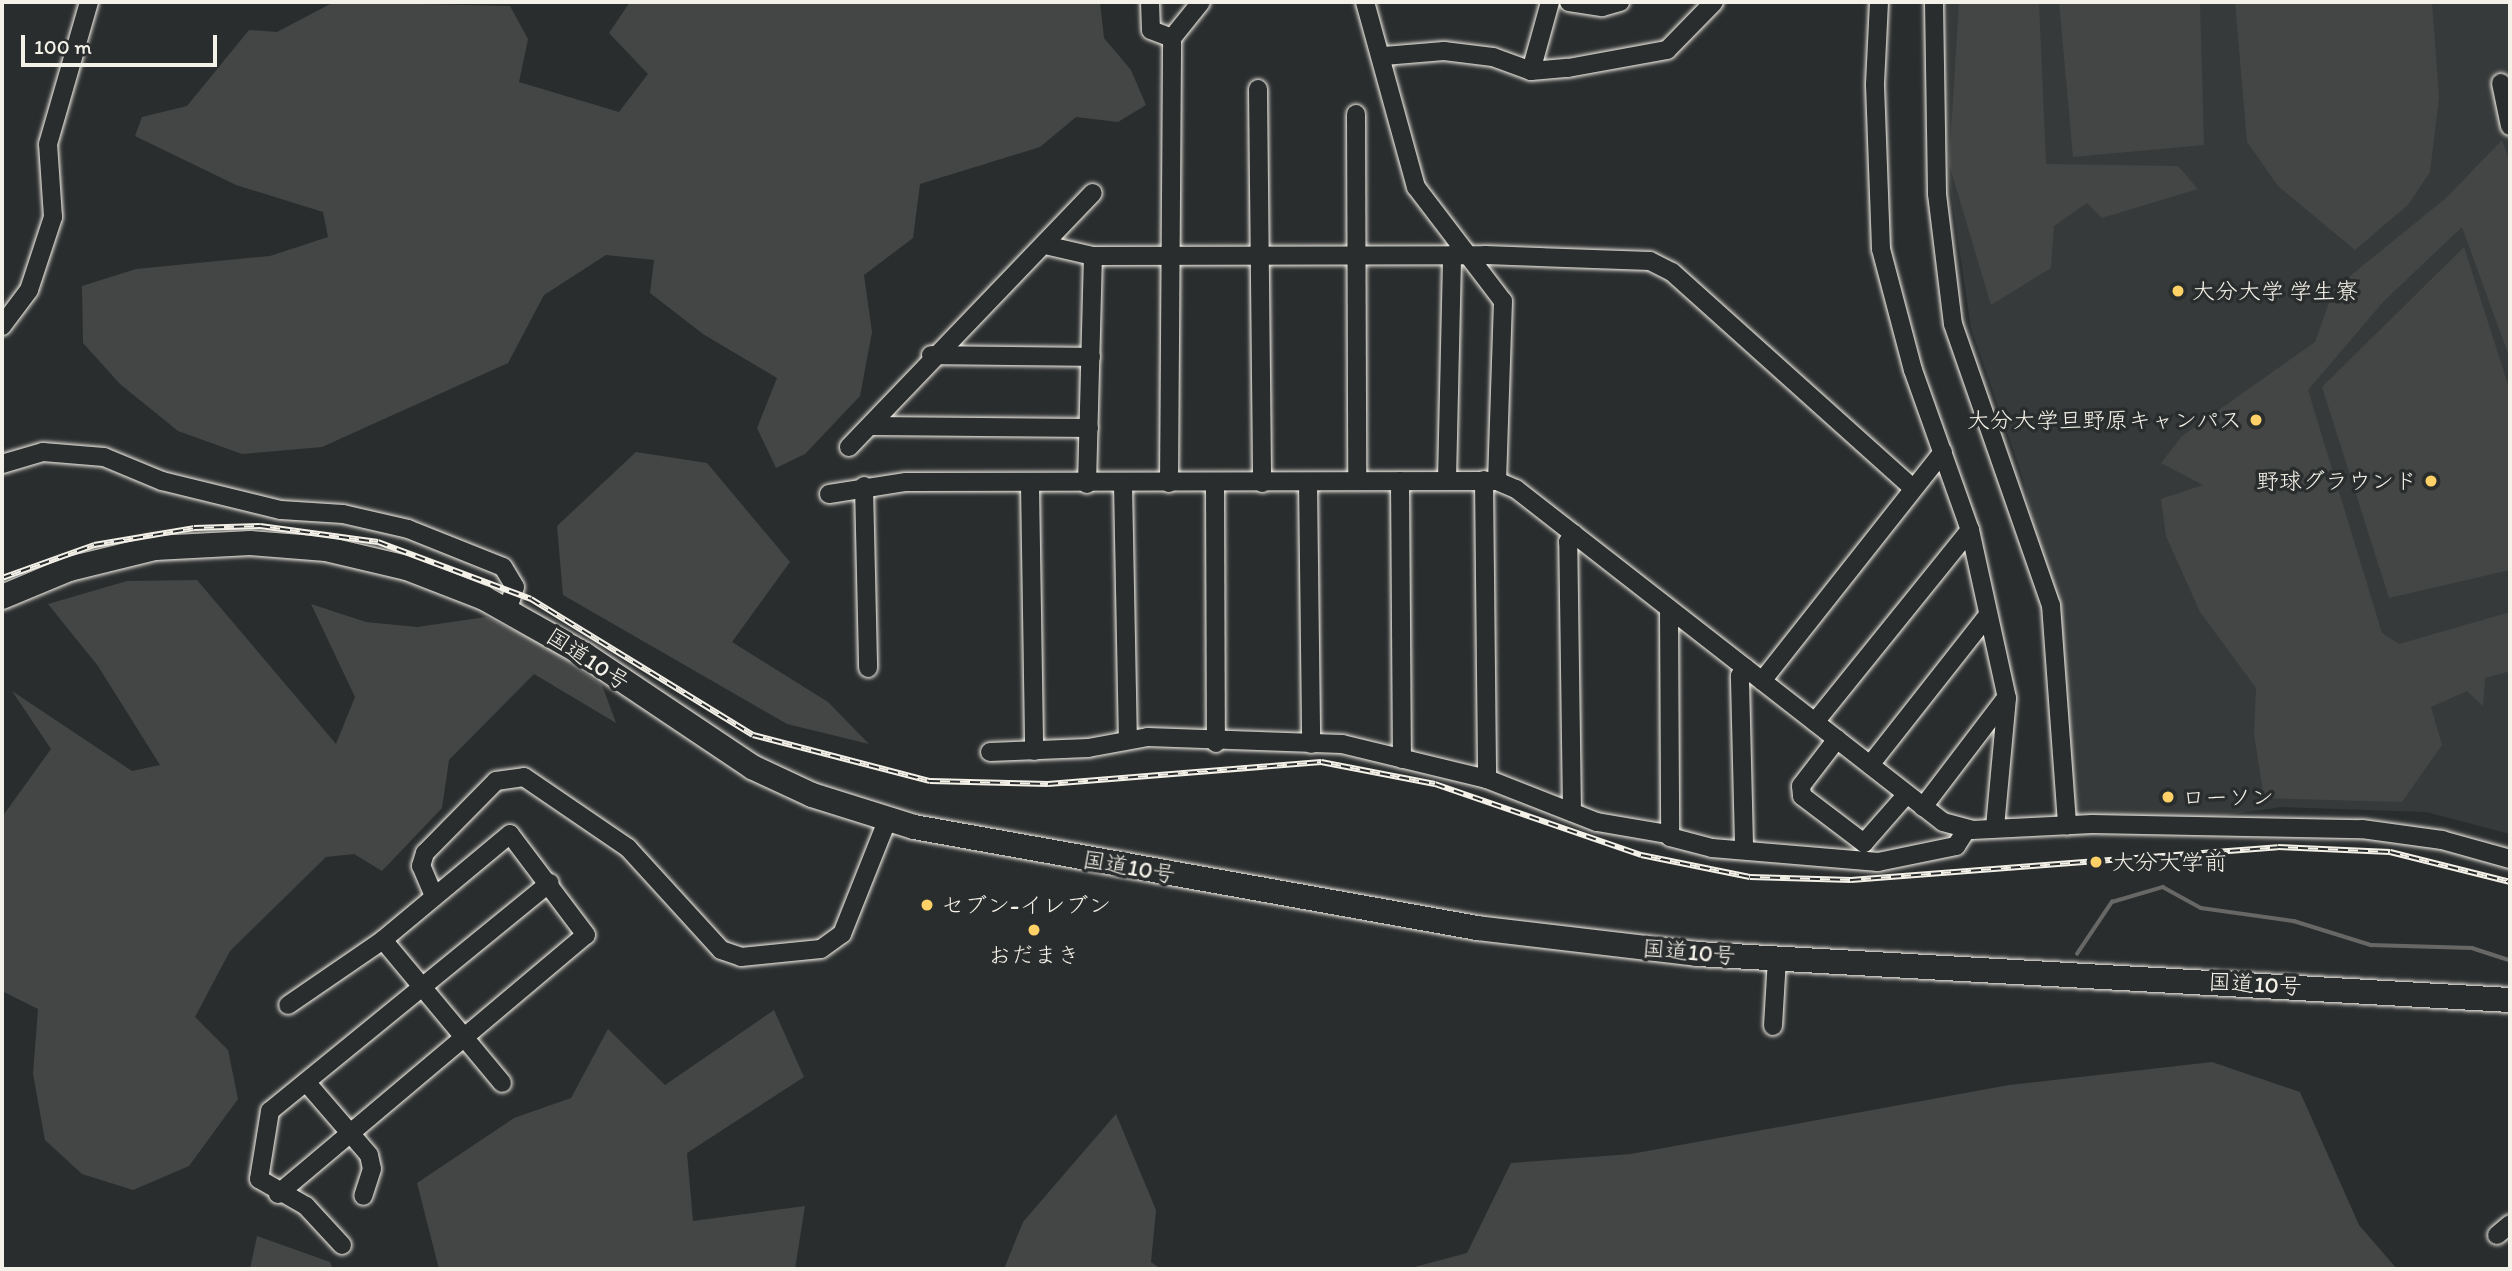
<!DOCTYPE html>
<meta charset="utf-8">
<style>
body{margin:0}
#map{position:relative;width:2512px;height:1271px;overflow:hidden;background:#2a2d2e;font-family:Itim,"Klee One",sans-serif}
div>[style]{position:absolute}
[style*='--x']{left:calc(var(--x)*1px);top:calc(var(--y)*1px);width:calc(var(--w)*1px);rotate:calc(var(--a)*1deg)}
.built>*{inset:0;background:#373a3a}
.green>*{inset:0;background:#444645}
.stream>*{height:3.5px;margin:-1.75px;padding:0 1.75px;transform-origin:1.75px;border-radius:1.75px;background:#676866}
.roads{filter:drop-shadow(0 0 2px #f4f1e8) drop-shadow(0 0 2px #f4f1e8)}
.minor>*{height:18px;margin:-9px;padding:0 9px;transform-origin:9px;border-radius:9px;background:#2a2d2e}
.highway>*{height:24px;margin:-12px;padding:0 12px;transform-origin:12px;border-radius:12px;background:#2a2d2e}
.rail>*{height:6px;margin-top:-3px;transform-origin:0;background:repeating-linear-gradient(90deg,#2a2d2e 0 10px,#f4f1e8 0 20px);box-sizing:border-box;border-block:2px solid #f4f1e8}
.dots>*{width:19px;height:19px;translate:-50% -50%;box-sizing:border-box;border:4px solid #2a2d2e;border-radius:50%}
span{translate:-50% -50%;white-space:nowrap;text-align:center;line-height:1.15;-webkit-text-stroke:7px #2a2d2e;paint-order:stroke}
.poi-label{font-size:23px;color:#f4f1e8}
.left{translate:0 -50%;text-align:left}
.right{translate:-100% -50%;text-align:right}
.street-label{font-size:23px;color:#f4f1e8}
.frame{position:absolute;inset:0;border:4px solid #f4f1e8;pointer-events:none}
.scale{position:absolute;left:21px;top:35px;width:196px;height:32px;box-sizing:border-box;border:4px solid #f4f1e8;border-top:0;padding-left:9px;font-size:21px;line-height:24px;white-space:nowrap;color:#f4f1e8;-webkit-text-stroke:5px #2a2d2e;paint-order:stroke}
</style>
<div id="map">
<div class="built">
<div style="clip-path:polygon(1948px 2px,2510px 2px,2510px 834px,2426px 812px,2281px 807px,2065px 839px,2061px 699px,2048px 594px,2023px 478px,1971px 328px,1949px 179px)"></div>
</div>
<div class="green">
<div style="clip-path:polygon(334px 2px,510px 6px,528px 39px,519px 82px,619px 112px,648px 74px,609px 33px,630px 2px,1100px 2px,1104px 38px,1131px 70px,1146px 105px,1118px 122px,1076px 117px,1040px 147px,920px 184px,913px 238px,864px 275px,872px 332px,860px 396px,805px 454px,776px 468px,757px 428px,777px 378px,703px 334px,650px 293px,654px 260px,606px 255px,544px 295px,508px 363px,322px 447px,242px 454px,178px 431px,120px 384px,83px 343px,82px 286px,136px 269px,270px 256px,328px 237px,323px 212px,236px 185px,135px 136px,142px 117px,187px 106px,249px 30px,277px 32px)"></div>
<div style="clip-path:polygon(1959px 2px,2039px 2px,2046px 164px,2178px 166px,2198px 189px,2102px 218px,2087px 203px,2054px 226px,2051px 268px,1991px 305px,1949px 164px)"></div>
<div style="clip-path:polygon(2059px 2px,2200px 2px,2204px 145px,2073px 157px)"></div>
<div style="clip-path:polygon(2235px 2px,2432px 2px,2439px 97px,2430px 172px,2408px 205px,2355px 250px,2278px 186px,2247px 142px)"></div>
<div style="clip-path:polygon(2502px 140px,2510px 162px,2510px 359px,2462px 227px,2384px 301px,2308px 390px,2382px 633px,2399px 644px,2510px 612px,2510px 677px,2507px 672px,2485px 678px,2483px 706px,2467px 691px,2431px 707px,2442px 745px,2402px 802px,2264px 798px,2254px 734px,2256px 688px,2200px 612px,2166px 536px,2161px 499px,2203px 485px,2161px 463px,2182px 436px,2315px 342px,2334px 289px,2446px 198px)"></div>
<div style="clip-path:polygon(2464px 247px,2510px 391px,2510px 570px,2389px 598px,2322px 387px)"></div>
<div style="clip-path:polygon(636px 452px,707px 463px,790px 562px,732px 642px,828px 702px,869px 744px,787px 724px,563px 595px,557px 526px)"></div>
<div style="clip-path:polygon(197px 580px,336px 744px,355px 697px,311px 604px,366px 622px,417px 627px,486px 617px,545px 645px,602px 685px,616px 723px,534px 674px,449px 760px,442px 808px,382px 871px,354px 854px,326px 857px,230px 951px,195px 1017px,228px 1050px,238px 1099px,189px 1166px,133px 1190px,82px 1174px,45px 1140px,33px 1074px,38px 1009px,2px 991px,2px 817px,51px 749px,12px 691px,132px 771px,160px 765px,98px 666px,48px 604px,127px 581px)"></div>
<div style="clip-path:polygon(774px 1010px,804px 1077px,687px 1153px,693px 1221px,805px 1206px,795px 1269px,439px 1269px,417px 1183px,514px 1118px,571px 1098px,608px 1029px,665px 1085px)"></div>
<div style="clip-path:polygon(2212px 1062px,2300px 1092px,2359px 1225px,2397px 1269px,1407px 1269px,1467px 1253px,1511px 1163px,1631px 1154px,2009px 1085px)"></div>
<div style="clip-path:polygon(1116px 1114px,1156px 1210px,1151px 1262px,1161px 1269px,1004px 1269px,1023px 1222px)"></div>
<div style="clip-path:polygon(257px 1236px,330px 1262px,333px 1269px,250px 1269px)"></div>
</div>
<div class="stream">
<div style="--x:2077;--y:954;--w:63;--a:-56.1"></div>
<div style="--x:2112;--y:902;--w:53;--a:-16.4"></div>
<div style="--x:2163;--y:887;--w:43;--a:28.9"></div>
<div style="--x:2201;--y:908;--w:94;--a:8"></div>
<div style="--x:2294;--y:921;--w:81;--a:17.3"></div>
<div style="--x:2371;--y:945;--w:101;--a:1.7"></div>
<div style="--x:2472;--y:948;--w:40;--a:18"></div>
</div>
<div class="roads">
<div class="minor">
<div style="--x:1150;--y:2;--w:28;--a:88"></div>
<div style="--x:1151;--y:30;--w:22;--a:21"></div>
<div style="--x:1365;--y:2;--w:192;--a:74.6"></div>
<div style="--x:1416;--y:187;--w:143;--a:52.7"></div>
<div style="--x:1503;--y:301;--w:180;--a:91.9"></div>
<div style="--x:1497;--y:481;--w:21;--a:23"></div>
<div style="--x:1516;--y:489;--w:541;--a:37.95"></div>
<div style="--x:1943;--y:822;--w:30;--a:15"></div>
<div style="--x:1972;--y:830;--w:120;--a:-2.9"></div>
<div style="--x:2092;--y:824;--w:270;--a:1.1"></div>
<div style="--x:2362;--y:829;--w:81;--a:7.8"></div>
<div style="--x:2442;--y:840;--w:71;--a:15.6"></div>
<div style="--x:1569;--y:2;--w:33;--a:9"></div>
<div style="--x:1602;--y:7;--w:19;--a:-16"></div>
<div style="--x:1879;--y:2;--w:83;--a:92.8"></div>
<div style="--x:1875;--y:85;--w:164;--a:87.9"></div>
<div style="--x:1881;--y:249;--w:125;--a:75.2"></div>
<div style="--x:1913;--y:370;--w:170;--a:70.4"></div>
<div style="--x:1970;--y:530;--w:172;--a:77.6"></div>
<div style="--x:2007;--y:698;--w:131;--a:95.3"></div>
<div style="--x:1934;--y:2;--w:192;--a:89.1"></div>
<div style="--x:1937;--y:194;--w:131;--a:83"></div>
<div style="--x:1953;--y:324;--w:298;--a:70.8"></div>
<div style="--x:2051;--y:605;--w:221;--a:85.8"></div>
<div style="--x:1384;--y:56;--w:60;--a:-4.8"></div>
<div style="--x:1444;--y:51;--w:49;--a:7"></div>
<div style="--x:1493;--y:57;--w:40;--a:20.2"></div>
<div style="--x:1531;--y:71;--w:37;--a:-5"></div>
<div style="--x:1568;--y:68;--w:101;--a:-10.3"></div>
<div style="--x:1667;--y:50;--w:67;--a:-45.6"></div>
<div style="--x:1531;--y:71;--w:72;--a:-74.6"></div>
<div style="--x:2501;--y:83;--w:44;--a:78.2"></div>
<div style="--x:1258;--y:89;--w:394;--a:89.4"></div>
<div style="--x:1356;--y:114;--w:367;--a:89.8"></div>
<div style="--x:1045;--y:245;--w:49;--a:12.9"></div>
<div style="--x:1093;--y:256;--w:392;--a:-0.1"></div>
<div style="--x:1485;--y:255;--w:165;--a:2.1"></div>
<div style="--x:1650;--y:261;--w:25;--a:27"></div>
<div style="--x:1672;--y:272;--w:324;--a:41.9"></div>
<div style="--x:2;--y:326;--w:45;--a:-53.1"></div>
<div style="--x:29;--y:290;--w:77;--a:-71.8"></div>
<div style="--x:53;--y:217;--w:73;--a:-93.9"></div>
<div style="--x:48;--y:144;--w:148;--a:-73.9"></div>
<div style="--x:931;--y:355;--w:160;--a:0.7"></div>
<div style="--x:873;--y:426;--w:216;--a:0.5"></div>
<div style="--x:849;--y:447;--w:352;--a:-46.2"></div>
<div style="--x:2;--y:464;--w:43;--a:-16.3"></div>
<div style="--x:43;--y:452;--w:61;--a:4.7"></div>
<div style="--x:104;--y:457;--w:63;--a:22.5"></div>
<div style="--x:162;--y:481;--w:122;--a:13.7"></div>
<div style="--x:281;--y:510;--w:62;--a:3.7"></div>
<div style="--x:343;--y:514;--w:67;--a:13"></div>
<div style="--x:408;--y:529;--w:102;--a:21.8"></div>
<div style="--x:503;--y:567;--w:23;--a:59"></div>
<div style="--x:515;--y:587;--w:23;--a:108"></div>
<div style="--x:1447;--y:480;--w:225;--a:-88.7"></div>
<div style="--x:1484;--y:480;--w:299;--a:89.4"></div>
<div style="--x:1400;--y:481;--w:278;--a:89.6"></div>
<div style="--x:1308;--y:482;--w:262;--a:89.3"></div>
<div style="--x:1169;--y:483;--w:445;--a:-89.6"></div>
<div style="--x:1172;--y:38;--w:46;--a:-51.1"></div>
<div style="--x:1215;--y:483;--w:260;--a:89.8"></div>
<div style="--x:1087;--y:484;--w:228;--a:-88.5"></div>
<div style="--x:1123;--y:484;--w:256;--a:88.9"></div>
<div style="--x:1030;--y:485;--w:266;--a:89.1"></div>
<div style="--x:864;--y:486;--w:182;--a:88.7"></div>
<div style="--x:829;--y:494;--w:78;--a:-8.9"></div>
<div style="--x:906;--y:482;--w:591;--a:-0.1"></div>
<div style="--x:1669;--y:609;--w:228;--a:89.7"></div>
<div style="--x:1670;--y:837;--w:43;--a:14.7"></div>
<div style="--x:1712;--y:848;--w:167;--a:4.8"></div>
<div style="--x:1878;--y:862;--w:80;--a:-11.6"></div>
<div style="--x:1956;--y:846;--w:20;--a:-57"></div>
<div style="--x:1762;--y:681;--w:292;--a:-51.7"></div>
<div style="--x:1815;--y:722;--w:247;--a:-51.1"></div>
<div style="--x:1837;--y:739;--w:59;--a:127.5"></div>
<div style="--x:1801;--y:786;--w:10;--a:84"></div>
<div style="--x:1802;--y:796;--w:78;--a:37.2"></div>
<div style="--x:1864;--y:843;--w:65;--a:-48.7"></div>
<div style="--x:990;--y:752;--w:98;--a:-2.3"></div>
<div style="--x:1088;--y:748;--w:61;--a:-10.4"></div>
<div style="--x:1148;--y:737;--w:194;--a:2.1"></div>
<div style="--x:1342;--y:744;--w:149;--a:13.6"></div>
<div style="--x:1487;--y:779;--w:118;--a:21.4"></div>
<div style="--x:1597;--y:822;--w:72;--a:9.6"></div>
<div style="--x:1870;--y:765;--w:191;--a:-51.8"></div>
<div style="--x:1923;--y:807;--w:137;--a:-52.7"></div>
<div style="--x:1572;--y:812;--w:270;--a:-90.8"></div>
<div style="--x:1568;--y:542;--w:10;--a:-53"></div>
<div style="--x:1744;--y:844;--w:168;--a:-91.4"></div>
<div style="--x:1740;--y:676;--w:10;--a:-61"></div>
<div style="--x:434;--y:896;--w:33;--a:-113"></div>
<div style="--x:421;--y:866;--w:14;--a:-73"></div>
<div style="--x:425;--y:853;--w:101;--a:-45.4"></div>
<div style="--x:496;--y:781;--w:28;--a:-8"></div>
<div style="--x:524;--y:777;--w:126;--a:34.3"></div>
<div style="--x:628;--y:848;--w:138;--a:47.6"></div>
<div style="--x:721;--y:950;--w:21;--a:19"></div>
<div style="--x:741;--y:957;--w:80;--a:-5.7"></div>
<div style="--x:821;--y:949;--w:26;--a:-36"></div>
<div style="--x:842;--y:934;--w:122;--a:-68.3"></div>
<div style="--x:383;--y:940;--w:186;--a:50.2"></div>
<div style="--x:1773;--y:1026;--w:67;--a:-86.6"></div>
<div style="--x:306;--y:1082;--w:96;--a:49.2"></div>
<div style="--x:369;--y:1155;--w:14;--a:78"></div>
<div style="--x:372;--y:1169;--w:28;--a:108"></div>
<div style="--x:278;--y:1194;--w:402;--a:-40.1"></div>
<div style="--x:586;--y:935;--w:126;--a:-127"></div>
<div style="--x:510;--y:834;--w:165;--a:140.2"></div>
<div style="--x:383;--y:940;--w:115;--a:145.6"></div>
<div style="--x:2497;--y:1235;--w:17;--a:-40"></div>
<div style="--x:342;--y:1245;--w:53;--a:-132.7"></div>
<div style="--x:306;--y:1206;--w:54;--a:-150.1"></div>
<div style="--x:259;--y:1179;--w:69;--a:-80.8"></div>
<div style="--x:270;--y:1111;--w:361;--a:-39.2"></div>
</div>
<div class="highway">
<div style="--x:2;--y:597;--w:73;--a:-22.7"></div>
<div style="--x:69;--y:569;--w:89;--a:-13.7"></div>
<div style="--x:155;--y:548;--w:95;--a:-3"></div>
<div style="--x:250;--y:543;--w:76;--a:4.5"></div>
<div style="--x:326;--y:549;--w:83;--a:13.2"></div>
<div style="--x:407;--y:568;--w:83;--a:21.3"></div>
<div style="--x:484;--y:598;--w:116;--a:29.4"></div>
<div style="--x:585;--y:655;--w:201;--a:33.8"></div>
<div style="--x:752;--y:767;--w:66;--a:25"></div>
<div style="--x:812;--y:795;--w:107;--a:17.4"></div>
<div style="--x:914;--y:827;--w:572;--a:10.17"></div>
<div style="--x:1477;--y:928;--w:222;--a:6.7"></div>
<div style="--x:1697;--y:954;--w:814;--a:3.24"></div>
</div>
</div>
<div class="rail">
<div style="--x:2;--y:578;--w:98;--a:-19.7"></div>
<div style="--x:94;--y:545;--w:101;--a:-9.6"></div>
<div style="--x:194;--y:528;--w:66;--a:-1.7"></div>
<div style="--x:260;--y:526;--w:119;--a:7.7"></div>
<div style="--x:378;--y:542;--w:163;--a:20.4"></div>
<div style="--x:531;--y:599;--w:260;--a:31.5"></div>
<div style="--x:753;--y:735;--w:183;--a:14.6"></div>
<div style="--x:930;--y:781;--w:118;--a:1.5"></div>
<div style="--x:1048;--y:784;--w:274;--a:-4.6"></div>
<div style="--x:1321;--y:762;--w:116;--a:10.9"></div>
<div style="--x:1435;--y:784;--w:218;--a:19"></div>
<div style="--x:1641;--y:855;--w:111;--a:11.4"></div>
<div style="--x:1750;--y:877;--w:101;--a:1.7"></div>
<div style="--x:1851;--y:880;--w:428;--a:-4.4"></div>
<div style="--x:2278;--y:847;--w:112;--a:2.6"></div>
<div style="--x:2390;--y:852;--w:124;--a:14"></div>
</div>
<div class="dots">
<div style="left:2178px;top:291px;background:#ffd166"></div>
<div style="left:2256px;top:420px;background:#ffd166"></div>
<div style="left:2431px;top:481px;background:#ffd166"></div>
<div style="left:2168px;top:797px;background:#ffd166"></div>
<div style="left:2096px;top:862px;background:#ffd166"></div>
<div style="left:927px;top:905px;background:#ffd166"></div>
<div style="left:1034px;top:930px;background:#ffd166"></div>
</div>
<div class="poi-label">
<span class="left" style="left:2192px;top:291px">大分大学 学生寮</span>
<span class="right" style="left:2242px;top:420px">大分大学旦野原キャンパス</span>
<span class="right" style="left:2417px;top:481px">野球グラウンド</span>
<span class="left" style="left:2182px;top:797px">ローソン</span>
<span class="left" style="left:2112px;top:862px">大分大学前</span>
<span class="left" style="left:941px;top:905px">セブン-イレブン</span>
<span style="left:1034px;top:955px">おだまき</span>
</div>
<div class="street-label">
<span style="left:588px;top:659px;rotate:33deg">国道10号</span>
<span style="left:1129px;top:867px;rotate:10deg">国道10号</span>
<span style="left:1689px;top:952px;rotate:5deg">国道10号</span>
<span style="left:2255px;top:984px;rotate:3deg">国道10号</span>
</div>
<div class="frame"></div>
<div class="scale">100 m</div>
</div>
